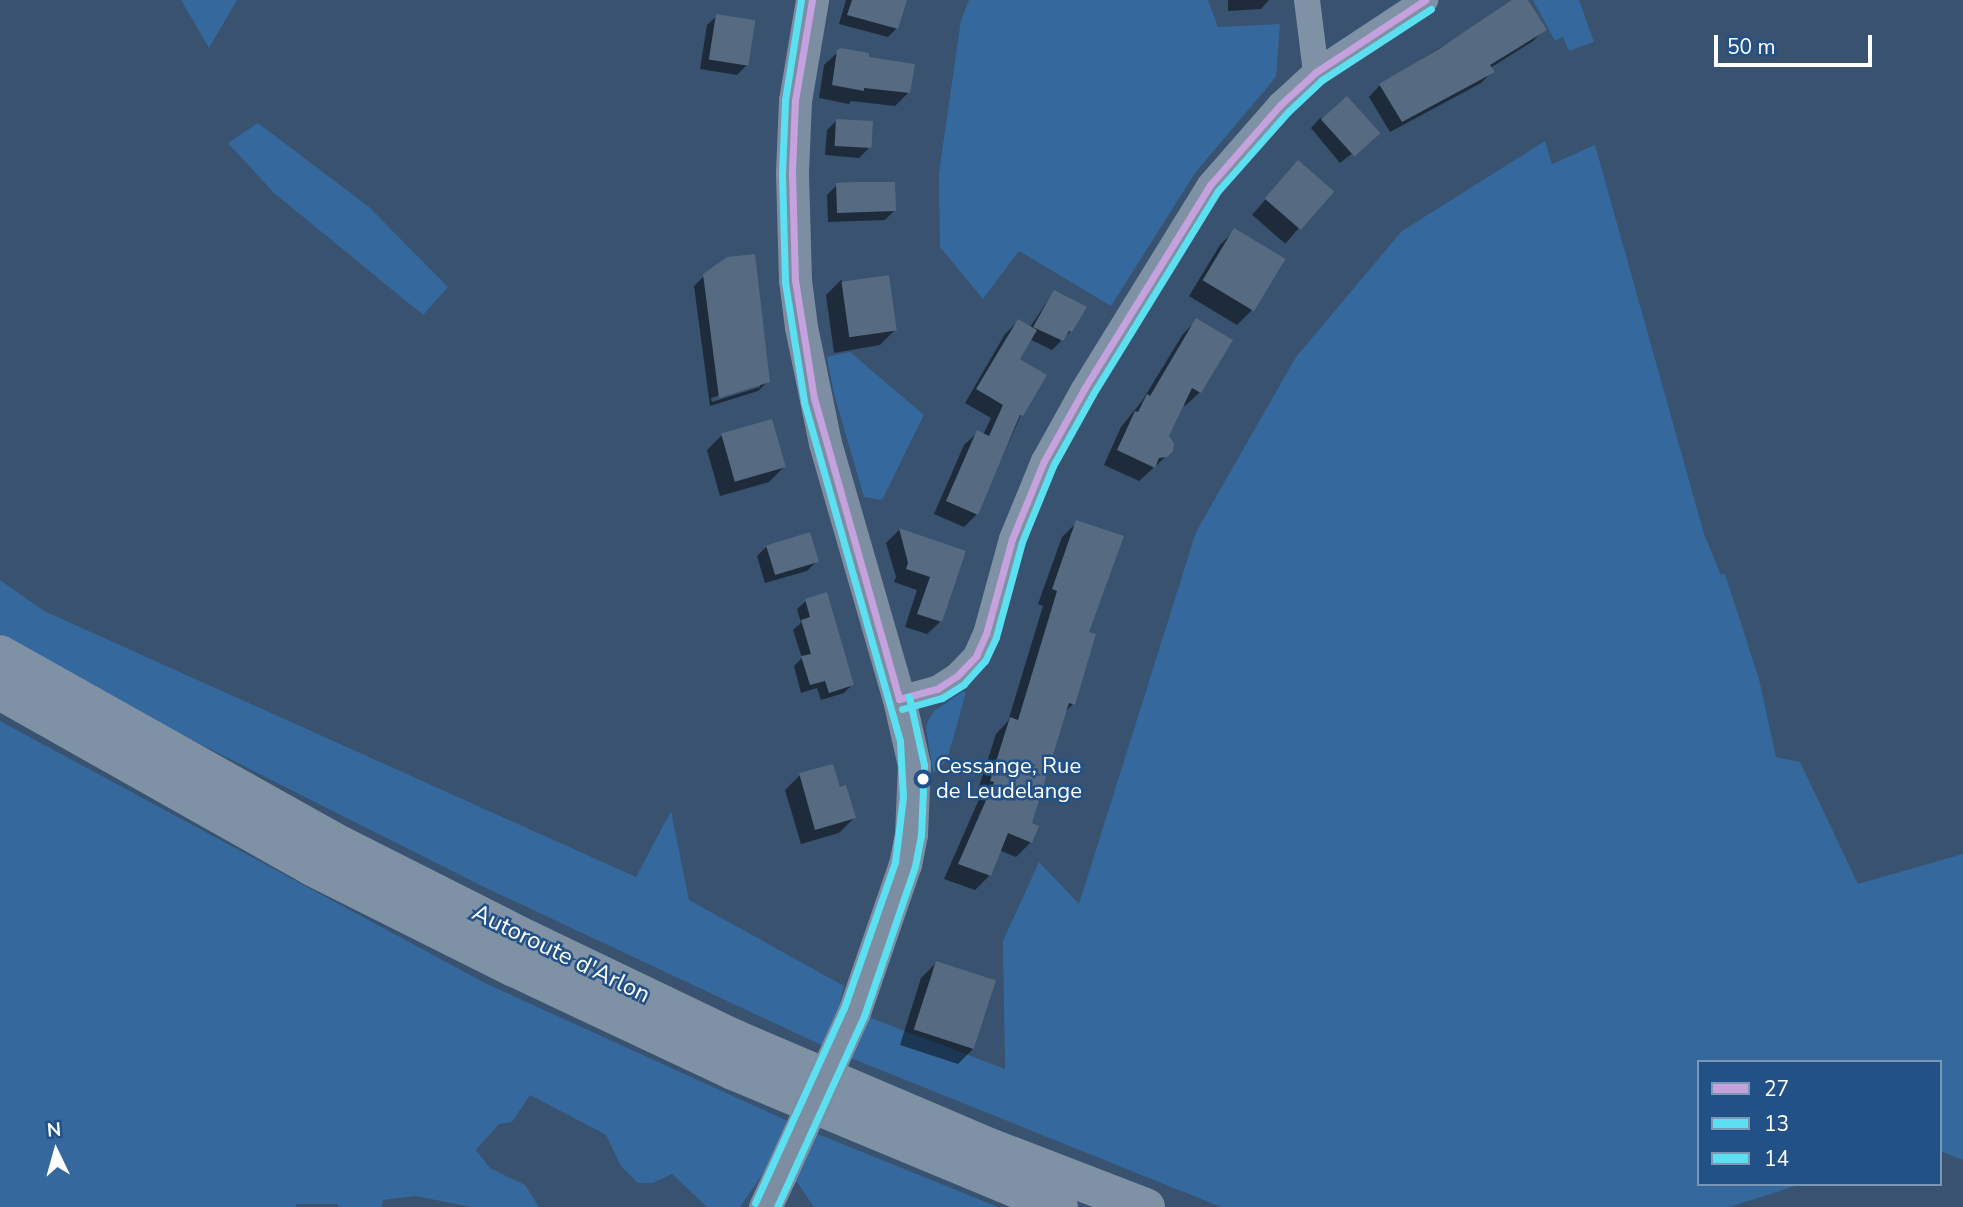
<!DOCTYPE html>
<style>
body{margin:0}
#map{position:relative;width:1963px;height:1207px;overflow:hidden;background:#38526f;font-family:"Nunito Sans",sans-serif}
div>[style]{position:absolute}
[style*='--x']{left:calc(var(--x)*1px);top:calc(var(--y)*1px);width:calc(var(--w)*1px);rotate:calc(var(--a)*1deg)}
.green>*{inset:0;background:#35689c}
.shadow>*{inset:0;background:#0007;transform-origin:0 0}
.building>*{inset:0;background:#566a81;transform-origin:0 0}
.minor>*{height:26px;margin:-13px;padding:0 13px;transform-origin:13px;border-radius:13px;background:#7f91a5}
.major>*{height:33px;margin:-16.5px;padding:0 16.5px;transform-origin:16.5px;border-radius:16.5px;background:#7e8ea2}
.highway>*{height:38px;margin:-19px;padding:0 19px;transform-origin:19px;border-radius:19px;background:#7f91a4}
.major-bridge>*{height:33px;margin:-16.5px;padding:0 16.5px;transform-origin:16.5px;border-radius:16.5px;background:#7e8ea2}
.bus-1>*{height:7px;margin:-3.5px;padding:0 3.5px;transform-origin:3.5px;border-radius:3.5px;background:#c5a1dd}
.bus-2>*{height:7px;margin:-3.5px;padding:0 3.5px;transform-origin:3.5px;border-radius:3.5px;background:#5ae0f0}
.bus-3>*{height:7px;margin:-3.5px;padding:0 3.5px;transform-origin:3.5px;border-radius:3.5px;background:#5ae0f0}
.dots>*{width:19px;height:19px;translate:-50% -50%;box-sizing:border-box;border:4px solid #215186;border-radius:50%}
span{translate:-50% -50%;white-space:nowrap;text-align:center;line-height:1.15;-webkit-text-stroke:5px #215186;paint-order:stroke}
.bus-label{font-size:22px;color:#fff}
.left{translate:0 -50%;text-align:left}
.street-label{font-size:24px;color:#fff}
.legend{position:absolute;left:1697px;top:1060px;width:245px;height:126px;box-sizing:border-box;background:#215186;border:2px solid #7a97b6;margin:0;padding:9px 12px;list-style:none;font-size:21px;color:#fff}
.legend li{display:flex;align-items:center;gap:14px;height:35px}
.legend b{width:35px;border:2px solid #7a97b6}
.north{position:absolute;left:21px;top:1116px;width:70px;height:70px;-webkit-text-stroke:5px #215186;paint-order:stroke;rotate:355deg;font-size:19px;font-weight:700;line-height:28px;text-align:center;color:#fff}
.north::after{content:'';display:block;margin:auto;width:24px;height:32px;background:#fff;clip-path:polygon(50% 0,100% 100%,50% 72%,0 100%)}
.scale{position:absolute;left:1714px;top:35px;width:158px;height:32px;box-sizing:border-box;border:4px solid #fff;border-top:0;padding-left:9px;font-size:21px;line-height:24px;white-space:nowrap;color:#fff;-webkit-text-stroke:5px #215186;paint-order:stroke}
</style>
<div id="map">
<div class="green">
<div style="clip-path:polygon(181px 0,237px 0,209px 48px)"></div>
<div style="clip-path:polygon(969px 0,1208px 0,1218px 27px,1280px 24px,1276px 77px,1195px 173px,1111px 306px,1019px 251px,983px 299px,940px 247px,939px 173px,961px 20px)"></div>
<div style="clip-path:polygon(1533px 0,1579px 0,1594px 42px,1569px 51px,1563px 37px,1555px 41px)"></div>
<div style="clip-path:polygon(258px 123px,369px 207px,448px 287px,423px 315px,274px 193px,228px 143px)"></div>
<div style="clip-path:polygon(1545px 141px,1552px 164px,1595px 145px,1704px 534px,1721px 575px,1725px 574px,1759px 679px,1776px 757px,1800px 762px,1858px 884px,1963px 854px,1963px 1160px,1940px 1151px,1940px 1062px,1699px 1062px,1699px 1184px,1802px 1184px,1729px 1207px,1221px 1207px,836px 1052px,482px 886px,180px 734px,0 634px,0 580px,44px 611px,636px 877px,671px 811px,689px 900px,844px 986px,839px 1006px,1005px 1069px,1003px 941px,1039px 862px,1079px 904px,1196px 532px,1296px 357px,1402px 231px)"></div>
<div style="clip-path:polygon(850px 352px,924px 415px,882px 500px,864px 497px,834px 394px,827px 357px)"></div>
<div style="clip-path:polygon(962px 692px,966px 692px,949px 753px,940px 770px,933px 772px,926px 728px,928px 721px,934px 711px)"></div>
<div style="clip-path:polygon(0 721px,485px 983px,803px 1128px,998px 1207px,814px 1207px,797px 1182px,766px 1169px,740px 1207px,707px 1207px,672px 1174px,653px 1183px,638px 1183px,621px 1166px,606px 1135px,530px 1095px,512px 1122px,499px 1124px,476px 1150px,490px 1168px,525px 1185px,539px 1207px,470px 1207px,416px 1196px,383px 1200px,382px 1207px,338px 1207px,338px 1204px,296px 1204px,296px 1207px,0 1207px)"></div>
</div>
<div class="shadow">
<div style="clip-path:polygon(846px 0,899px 0,897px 28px,888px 37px,839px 24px)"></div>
<div style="clip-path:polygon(1228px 0,1269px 0,1261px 9px,1228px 11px)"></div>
<div style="clip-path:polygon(1516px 0,1526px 0,1545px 29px,1533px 41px,1490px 68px,1492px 72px,1481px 83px,1390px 132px,1369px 97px,1380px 85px)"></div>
<div style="clip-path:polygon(717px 16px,747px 65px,737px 75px,700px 69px,707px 25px)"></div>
<div style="clip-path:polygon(838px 52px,867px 58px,909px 92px,895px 106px,851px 101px,849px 104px,819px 98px,824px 65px)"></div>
<div style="clip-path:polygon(1320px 118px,1378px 133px,1340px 163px,1311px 128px)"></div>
<div style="clip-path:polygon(837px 120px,869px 148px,859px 158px,825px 155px,827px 130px)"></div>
<div style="left:1298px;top:162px;width:44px;height:70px;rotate:41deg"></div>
<div style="clip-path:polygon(837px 185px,895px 210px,885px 220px,828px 222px,827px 195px)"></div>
<div style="clip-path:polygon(1235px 230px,1252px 310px,1237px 325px,1189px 296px,1220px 245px)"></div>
<div style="clip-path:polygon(evenodd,704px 276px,768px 381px,758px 391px,710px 406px,694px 286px,704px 276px,760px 383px,760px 387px,712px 402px,711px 398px,760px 383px)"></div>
<div style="clip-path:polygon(841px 280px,895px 330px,880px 345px,834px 353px,826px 295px)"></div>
<div style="clip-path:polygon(1054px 292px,1071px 331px,1052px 350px,1029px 339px,1017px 360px,1021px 415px,977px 514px,964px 527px,934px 514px,964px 445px,977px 433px,983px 435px,991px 418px,965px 403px,1005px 334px,1018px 321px,1030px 327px)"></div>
<div style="clip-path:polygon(1197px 320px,1200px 392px,1185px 406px,1182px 404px,1167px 436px,1172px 451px,1139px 481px,1104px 465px,1121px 427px,1142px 401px,1183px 334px)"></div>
<div style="clip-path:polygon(722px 435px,784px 467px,769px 482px,720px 496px,707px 450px)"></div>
<div style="clip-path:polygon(1077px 522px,1087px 633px,1073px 704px,1064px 713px,1030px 824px,1031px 842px,1016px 857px,999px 850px,990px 875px,975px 890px,944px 879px,980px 797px,976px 796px,996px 734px,1008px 721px,1043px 606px,1038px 604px,1062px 537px)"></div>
<div style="clip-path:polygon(899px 530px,964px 552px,941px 621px,927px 634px,905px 627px,917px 590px,894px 582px,896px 577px,886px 543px)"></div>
<div style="clip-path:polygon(767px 546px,817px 561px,807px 571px,765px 583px,757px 556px)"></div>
<div style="clip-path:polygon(826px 595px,852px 685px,844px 693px,821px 700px,817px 688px,801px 693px,794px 666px,802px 658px,793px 630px,801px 623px,797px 609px,806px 601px)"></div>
<div style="clip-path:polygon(800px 775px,839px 789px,854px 818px,839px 833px,801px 844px,785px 790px)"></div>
<div style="clip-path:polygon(936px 963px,973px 1049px,958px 1064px,900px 1045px,921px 978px)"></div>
</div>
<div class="building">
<div style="clip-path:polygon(852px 0,907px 0,898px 29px,847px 15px)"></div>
<div style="clip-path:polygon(1512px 0,1528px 0,1547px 30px,1490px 65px,1495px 72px,1402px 122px,1379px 84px,1437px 50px)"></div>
<div style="left:716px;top:14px;width:40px;height:46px;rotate:9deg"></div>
<div style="clip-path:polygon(841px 48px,869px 53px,869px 57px,915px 64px,910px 93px,864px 88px,864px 91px,832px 85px,837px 50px)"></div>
<div style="left:1347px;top:96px;width:50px;height:35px;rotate:48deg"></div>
<div style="left:836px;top:119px;width:37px;height:27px;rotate:3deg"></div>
<div style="left:1298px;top:160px;width:48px;height:51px;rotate:41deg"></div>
<div style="clip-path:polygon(856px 182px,895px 182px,896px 211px,837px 213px,836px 183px)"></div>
<div style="left:1234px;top:228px;width:60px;height:61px;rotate:31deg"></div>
<div style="clip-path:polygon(755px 254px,770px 382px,719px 398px,703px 274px,727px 257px)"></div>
<div style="left:889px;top:275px;width:56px;height:48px;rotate:82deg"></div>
<div style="clip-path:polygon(1054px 290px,1087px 307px,1072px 332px,1069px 331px,1063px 341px,1033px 327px)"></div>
<div style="clip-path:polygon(1196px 318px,1233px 340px,1201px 393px,1192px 388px,1169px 436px,1174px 443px,1173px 451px,1167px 457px,1159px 458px,1155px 468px,1117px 450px,1135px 411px,1138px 412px,1147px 394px,1150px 396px)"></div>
<div style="clip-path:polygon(1018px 319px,1037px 330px,1020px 359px,1047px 375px,1023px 416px,1020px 415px,978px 515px,946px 501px,977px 430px,989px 436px,1003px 405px,976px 389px)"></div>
<div style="left:772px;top:419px;width:50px;height:53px;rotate:74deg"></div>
<div style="clip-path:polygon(1076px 520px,1124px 536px,1089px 632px,1096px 634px,1075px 705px,1069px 703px,1032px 823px,1039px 826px,1032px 843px,1008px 833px,991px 876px,958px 864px,994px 782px,990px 781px,1010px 717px,1018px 720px,1057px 591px,1052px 589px)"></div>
<div style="clip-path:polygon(899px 528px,966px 551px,942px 622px,917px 614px,930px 577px,906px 569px,908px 563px)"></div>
<div style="left:810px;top:532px;width:31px;height:46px;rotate:73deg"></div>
<div style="clip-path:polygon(827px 592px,854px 685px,829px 693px,825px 681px,810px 685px,801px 656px,811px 654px,801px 620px,810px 617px,805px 599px)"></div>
<div style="clip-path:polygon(833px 764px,840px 787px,846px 785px,856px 818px,815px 830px,799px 773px)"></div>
<div style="left:936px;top:961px;width:63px;height:72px;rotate:18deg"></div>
</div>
<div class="minor">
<div style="--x:1307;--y:0;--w:73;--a:82.9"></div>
<div style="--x:899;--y:699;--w:39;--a:-15"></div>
<div style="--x:937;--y:689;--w:24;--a:-33"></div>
<div style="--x:957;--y:676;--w:28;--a:-46"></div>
<div style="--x:976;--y:656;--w:24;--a:-66"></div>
<div style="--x:986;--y:634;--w:98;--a:-74.7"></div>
<div style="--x:1012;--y:539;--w:84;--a:-67.7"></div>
<div style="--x:1044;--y:461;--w:82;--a:-60.9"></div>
<div style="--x:1084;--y:389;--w:240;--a:-58.3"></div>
<div style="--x:1210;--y:185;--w:106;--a:-48.8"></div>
<div style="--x:1280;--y:105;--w:49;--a:-42.5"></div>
<div style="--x:1316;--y:72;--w:131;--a:-33.4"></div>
</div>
<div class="major">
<div style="--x:812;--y:0;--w:101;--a:99.6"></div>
<div style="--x:795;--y:100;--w:73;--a:92.4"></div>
<div style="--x:792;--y:173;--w:107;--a:88.4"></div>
<div style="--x:795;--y:280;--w:47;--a:82.7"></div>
<div style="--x:801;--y:327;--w:118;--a:78.3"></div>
<div style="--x:825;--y:443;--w:266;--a:73.9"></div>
<div style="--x:899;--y:699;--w:68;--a:77.2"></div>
<div style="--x:914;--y:765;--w:69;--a:92.5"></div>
<div style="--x:911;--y:834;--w:31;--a:101"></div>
<div style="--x:905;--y:864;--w:157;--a:109"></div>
<div style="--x:765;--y:1207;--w:35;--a:-65"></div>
</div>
<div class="highway">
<div style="--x:0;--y:654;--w:382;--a:29.3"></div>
<div style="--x:333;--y:841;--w:217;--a:26.8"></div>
<div style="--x:527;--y:939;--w:232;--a:25.6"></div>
<div style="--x:736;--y:1039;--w:278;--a:23.1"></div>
<div style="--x:992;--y:1148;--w:165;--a:21"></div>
<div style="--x:0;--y:691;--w:358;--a:29.4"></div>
<div style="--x:312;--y:867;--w:224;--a:26.6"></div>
<div style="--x:512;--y:967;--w:244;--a:25.2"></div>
<div style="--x:733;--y:1071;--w:353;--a:22.6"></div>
</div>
<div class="major-bridge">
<div style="--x:780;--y:1175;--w:179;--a:-65.6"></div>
</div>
<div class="bus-1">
<div style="--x:812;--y:0;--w:101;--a:99.6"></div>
<div style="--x:795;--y:100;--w:73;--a:92.4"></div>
<div style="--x:792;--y:173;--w:107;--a:88.4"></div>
<div style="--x:795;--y:280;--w:120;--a:80.9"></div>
<div style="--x:814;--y:398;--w:313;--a:74.2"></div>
<div style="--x:899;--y:699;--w:39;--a:-15"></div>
<div style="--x:937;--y:689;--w:24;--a:-33"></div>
<div style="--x:957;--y:676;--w:28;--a:-46"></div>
<div style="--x:976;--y:656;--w:24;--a:-66"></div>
<div style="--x:986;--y:634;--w:98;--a:-74.7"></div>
<div style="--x:1012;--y:539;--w:84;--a:-67.7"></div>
<div style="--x:1044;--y:461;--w:82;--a:-60.9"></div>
<div style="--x:1084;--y:389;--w:240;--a:-58.3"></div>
<div style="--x:1210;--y:185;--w:106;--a:-48.8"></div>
<div style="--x:1280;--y:105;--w:49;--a:-42.5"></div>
<div style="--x:1316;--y:72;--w:131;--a:-33.4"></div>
</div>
<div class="bus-2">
<div style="--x:902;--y:709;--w:41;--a:-15.4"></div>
<div style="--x:942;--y:698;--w:26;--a:-32"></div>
<div style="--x:964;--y:684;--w:31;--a:-48"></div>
<div style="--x:985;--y:661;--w:26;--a:-65"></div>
<div style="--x:996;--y:637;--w:98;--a:-74.7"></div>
<div style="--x:1022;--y:542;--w:82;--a:-67.8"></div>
<div style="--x:1053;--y:466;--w:82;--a:-60.9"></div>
<div style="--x:1093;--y:394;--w:238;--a:-58.4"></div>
<div style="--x:1218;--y:191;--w:106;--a:-48.5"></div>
<div style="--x:1288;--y:112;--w:47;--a:-43.3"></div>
<div style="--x:1322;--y:80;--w:130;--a:-33.1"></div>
<div style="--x:777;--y:1207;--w:210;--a:-65.5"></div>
<div style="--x:864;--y:1016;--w:158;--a:-71.2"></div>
<div style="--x:915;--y:866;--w:32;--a:-79"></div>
<div style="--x:921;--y:835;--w:70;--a:-87.5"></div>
<div style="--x:924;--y:765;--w:70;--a:-102.4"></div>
</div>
<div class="bus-3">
<div style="--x:755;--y:1203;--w:214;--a:-65.5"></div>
<div style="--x:844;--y:1008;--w:155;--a:-70.7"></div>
<div style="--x:895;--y:862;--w:65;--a:-83"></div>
<div style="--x:903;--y:797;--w:56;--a:-93.1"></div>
<div style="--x:900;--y:741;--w:353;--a:-105.8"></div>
<div style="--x:804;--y:401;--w:121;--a:-99.1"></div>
<div style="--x:785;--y:282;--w:109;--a:-91.6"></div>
<div style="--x:782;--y:173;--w:73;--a:-87.6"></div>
<div style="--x:785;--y:100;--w:101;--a:-80.9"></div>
</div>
<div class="dots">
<div style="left:923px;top:779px;background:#fff"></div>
</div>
<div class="bus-label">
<span class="left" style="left:936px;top:779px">Cessange, Rue<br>de Leudelange</span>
</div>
<div class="street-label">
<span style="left:561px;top:954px;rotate:26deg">Autoroute d'Arlon</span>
</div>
<ul class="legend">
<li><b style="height:9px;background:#c5a1dd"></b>27</li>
<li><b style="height:9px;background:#5ae0f0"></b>13</li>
<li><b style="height:9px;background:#5ae0f0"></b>14</li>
</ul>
<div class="north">N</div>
<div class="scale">50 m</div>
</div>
